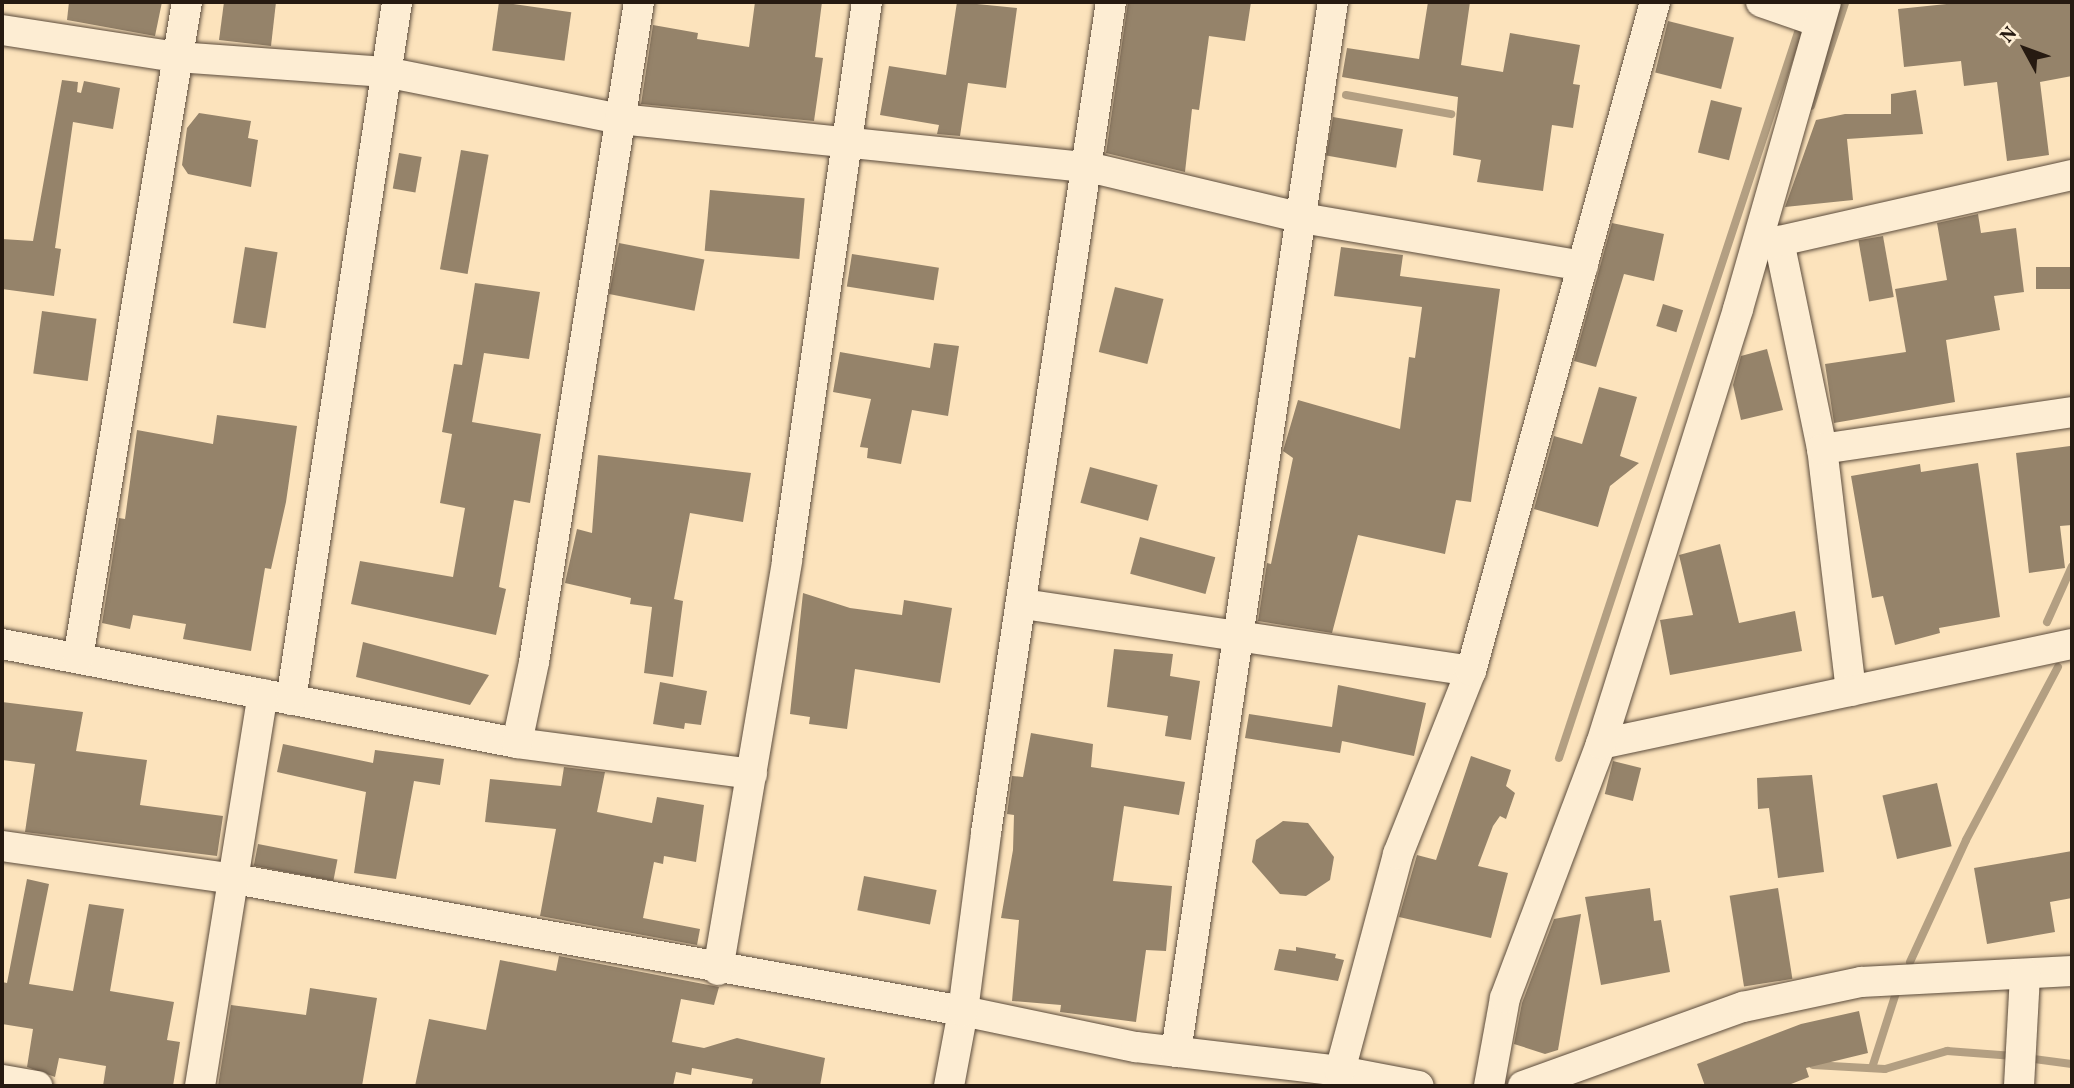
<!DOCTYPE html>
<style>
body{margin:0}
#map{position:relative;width:2074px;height:1088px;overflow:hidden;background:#fce3bc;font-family:Vollkorn,serif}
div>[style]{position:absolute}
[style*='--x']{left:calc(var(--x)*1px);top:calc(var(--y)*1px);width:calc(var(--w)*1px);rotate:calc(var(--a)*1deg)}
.stream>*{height:8px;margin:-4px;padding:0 4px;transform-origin:4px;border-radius:4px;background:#b39f82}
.building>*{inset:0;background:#95836a;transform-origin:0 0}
.roads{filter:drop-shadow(0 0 2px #5c4c3c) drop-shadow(0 0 2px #5c4c3c)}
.minor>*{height:30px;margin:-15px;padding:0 15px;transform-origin:15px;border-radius:15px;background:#fdedd3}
span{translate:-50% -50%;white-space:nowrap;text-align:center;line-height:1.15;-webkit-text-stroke:6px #fdedd3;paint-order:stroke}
.frame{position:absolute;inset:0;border:4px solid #261a11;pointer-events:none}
.north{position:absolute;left:1990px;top:14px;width:70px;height:70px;-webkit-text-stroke:5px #fdedd3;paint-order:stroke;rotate:311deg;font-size:19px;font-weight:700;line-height:28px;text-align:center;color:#261a11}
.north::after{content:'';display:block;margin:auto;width:24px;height:32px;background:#261a11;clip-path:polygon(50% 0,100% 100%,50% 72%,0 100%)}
</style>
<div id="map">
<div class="stream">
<div style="--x:1346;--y:95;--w:107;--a:10.3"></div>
<div style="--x:1811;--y:106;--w:108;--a:-71.7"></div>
<div style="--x:2047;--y:622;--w:61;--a:-65.9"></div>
<div style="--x:1559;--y:758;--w:796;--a:-71.77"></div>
<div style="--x:1910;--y:962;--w:134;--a:-65.3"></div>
<div style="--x:1966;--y:840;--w:196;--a:-62"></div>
<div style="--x:2027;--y:1058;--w:45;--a:7.6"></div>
<div style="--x:1813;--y:1065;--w:72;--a:3.2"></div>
<div style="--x:1885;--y:1069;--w:65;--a:-16.2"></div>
<div style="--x:1947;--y:1051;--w:67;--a:4.3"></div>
<div style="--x:1872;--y:1068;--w:79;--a:-72.3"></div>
</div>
<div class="building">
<div style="clip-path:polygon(69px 2px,162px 2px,155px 36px,67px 20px)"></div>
<div style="clip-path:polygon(224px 2px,276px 2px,271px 46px,219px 40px)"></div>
<div style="left:499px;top:2px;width:73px;height:49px;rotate:8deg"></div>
<div style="clip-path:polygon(755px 2px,822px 2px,815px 57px,823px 58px,814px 121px,641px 104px,653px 25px,698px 33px,697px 39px,749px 47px)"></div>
<div style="clip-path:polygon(957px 2px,1017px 8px,1006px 88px,968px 83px,960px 136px,937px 134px,939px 125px,880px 115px,889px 66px,946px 75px)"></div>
<div style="clip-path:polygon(1128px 2px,1251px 2px,1245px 41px,1209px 36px,1199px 110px,1192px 109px,1185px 172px,1106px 153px)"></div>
<div style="clip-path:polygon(1428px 2px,1470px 2px,1461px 65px,1503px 72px,1510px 33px,1580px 45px,1573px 84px,1580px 85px,1573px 128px,1552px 125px,1543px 191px,1477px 182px,1481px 160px,1453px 155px,1458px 97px,1342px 77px,1347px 48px,1419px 59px)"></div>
<div style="clip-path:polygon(1966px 2px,2072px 2px,2072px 76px,2040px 82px,2049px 155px,2007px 161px,1997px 82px,1964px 86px,1961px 61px,1904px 67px,1898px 9px)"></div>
<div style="left:1668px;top:21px;width:68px;height:53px;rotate:14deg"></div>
<div style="clip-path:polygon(62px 80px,78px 82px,77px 92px,81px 93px,84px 81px,120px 88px,113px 129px,73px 122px,55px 248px,61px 249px,54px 296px,2px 289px,2px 239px,33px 241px)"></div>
<div style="clip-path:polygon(1916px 90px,1923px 134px,1847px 139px,1853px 200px,1785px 207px,1816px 120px,1845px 114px,1891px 114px,1891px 94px)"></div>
<div style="left:1711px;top:100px;width:32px;height:54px;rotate:14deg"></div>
<div style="clip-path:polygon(199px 113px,251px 121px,248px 138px,258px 140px,251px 187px,188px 174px,182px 165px,187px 128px)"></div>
<div style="left:1333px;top:117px;width:71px;height:39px;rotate:10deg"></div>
<div style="left:461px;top:150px;width:28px;height:121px;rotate:10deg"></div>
<div style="left:399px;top:153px;width:23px;height:36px;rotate:10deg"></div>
<div style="left:710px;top:190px;width:95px;height:61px;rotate:5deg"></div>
<div style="clip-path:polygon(1978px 214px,1981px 233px,2016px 228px,2024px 292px,1994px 296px,2000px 330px,1946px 340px,1955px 402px,1834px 423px,1825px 364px,1906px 352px,1895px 289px,1947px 280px,1937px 223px)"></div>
<div style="clip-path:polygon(1612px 223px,1664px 234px,1654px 281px,1624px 274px,1596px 367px,1574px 361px)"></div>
<div style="left:1883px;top:236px;width:62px;height:25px;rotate:80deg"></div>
<div style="left:619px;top:243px;width:87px;height:52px;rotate:11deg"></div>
<div style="left:245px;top:247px;width:33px;height:77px;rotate:9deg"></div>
<div style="clip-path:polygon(1341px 247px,1403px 255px,1400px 276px,1500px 289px,1471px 502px,1456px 500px,1445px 554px,1358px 535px,1332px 633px,1258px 621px,1267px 563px,1271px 564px,1293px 458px,1283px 451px,1298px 400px,1400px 429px,1409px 357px,1415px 358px,1422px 307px,1334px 296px)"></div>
<div style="left:852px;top:254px;width:88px;height:33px;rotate:9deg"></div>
<div style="left:2072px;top:267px;width:22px;height:36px;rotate:90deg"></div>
<div style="clip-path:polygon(475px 283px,540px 292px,529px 359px,484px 353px,472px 422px,541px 434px,530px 503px,514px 500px,499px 587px,506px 589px,496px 635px,351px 604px,360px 561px,453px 577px,465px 508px,440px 503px,452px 434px,442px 432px,454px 364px,462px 365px)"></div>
<div style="left:1115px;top:287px;width:50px;height:67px;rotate:14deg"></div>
<div style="left:1663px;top:304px;width:21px;height:23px;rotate:17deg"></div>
<div style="left:42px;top:311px;width:55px;height:63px;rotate:8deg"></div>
<div style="clip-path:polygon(934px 343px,959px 346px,948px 416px,912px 410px,901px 464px,867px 458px,868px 448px,860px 447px,871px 399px,833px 392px,840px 352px,930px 368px)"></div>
<div style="clip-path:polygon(1767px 349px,1783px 410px,1741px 420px,1733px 385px,1741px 356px)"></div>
<div style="clip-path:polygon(1599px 387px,1637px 397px,1620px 456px,1639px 463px,1610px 486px,1598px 527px,1534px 509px,1554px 436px,1582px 444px)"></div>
<div style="clip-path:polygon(217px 415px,297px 426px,286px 502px,271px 569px,265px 568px,251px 651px,183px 639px,186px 624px,133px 615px,130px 629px,102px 623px,119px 518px,125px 519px,137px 430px,213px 444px)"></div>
<div style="clip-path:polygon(2070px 446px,2072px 525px,2060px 526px,2065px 568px,2029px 573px,2016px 453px)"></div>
<div style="clip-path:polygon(598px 455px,751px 473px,743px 522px,690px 513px,674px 599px,683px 601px,673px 677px,644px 673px,652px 607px,630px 604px,631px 598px,565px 583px,577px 529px,592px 533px)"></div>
<div style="clip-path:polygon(1978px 463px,2000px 617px,1939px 628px,1940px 633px,1895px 645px,1883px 596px,1872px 598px,1851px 476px,1920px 464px,1921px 472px)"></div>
<div style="left:1090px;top:467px;width:70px;height:37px;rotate:15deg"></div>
<div style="left:1140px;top:537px;width:78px;height:38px;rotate:15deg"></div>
<div style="clip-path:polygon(1720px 544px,1739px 623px,1795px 611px,1802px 651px,1670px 675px,1660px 620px,1693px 615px,1679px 555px)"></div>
<div style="clip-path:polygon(803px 593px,850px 608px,902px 615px,904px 600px,952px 608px,940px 683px,855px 669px,847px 729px,809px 724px,810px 717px,790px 714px)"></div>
<div style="clip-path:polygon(363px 642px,489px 675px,470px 705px,356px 677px)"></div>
<div style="clip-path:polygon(1114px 649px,1173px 654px,1170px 676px,1200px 681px,1191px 740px,1165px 736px,1168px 716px,1107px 707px)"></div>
<div style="clip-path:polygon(660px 682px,707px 691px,701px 725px,685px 723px,684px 729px,653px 724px)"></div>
<div style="clip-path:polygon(1338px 685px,1426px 703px,1414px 756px,1342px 741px,1340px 753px,1245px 738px,1249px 714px,1332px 727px)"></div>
<div style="clip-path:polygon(2px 702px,83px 712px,76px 751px,147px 760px,140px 805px,223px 816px,217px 856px,25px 832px,35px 764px,2px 760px)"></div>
<div style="clip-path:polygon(1031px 733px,1093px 744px,1091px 767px,1185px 782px,1179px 815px,1124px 806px,1113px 881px,1172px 886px,1166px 951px,1146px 950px,1136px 1022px,1060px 1012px,1061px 1005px,1012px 1001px,1019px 920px,1001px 918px,1013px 850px,1014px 815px,1007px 814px,1012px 776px,1023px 777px)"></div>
<div style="clip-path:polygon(283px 744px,373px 763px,375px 750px,444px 759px,440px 785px,414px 781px,396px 879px,354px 873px,366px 792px,277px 772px)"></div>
<div style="clip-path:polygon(1471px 756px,1511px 770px,1506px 786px,1515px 793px,1506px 819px,1500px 816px,1493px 826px,1478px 866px,1508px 873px,1491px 938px,1399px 917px,1417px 855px,1436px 860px)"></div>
<div style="left:1613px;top:761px;width:29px;height:34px;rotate:14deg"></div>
<div style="clip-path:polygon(564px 767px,605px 772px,597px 812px,652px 823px,657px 797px,704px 805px,696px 862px,664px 856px,663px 864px,654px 862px,643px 918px,700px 929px,697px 945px,540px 916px,556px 829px,485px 822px,490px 779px,561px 786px)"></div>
<div style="clip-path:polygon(1812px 775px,1824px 872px,1778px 878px,1769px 808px,1758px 809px,1757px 778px)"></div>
<div style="left:1937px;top:783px;width:65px;height:56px;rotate:77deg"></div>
<div style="clip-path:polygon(1283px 821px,1308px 823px,1334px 857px,1330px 880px,1306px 896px,1280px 894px,1252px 862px,1256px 840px)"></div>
<div style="left:258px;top:844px;width:81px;height:22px;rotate:11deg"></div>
<div style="clip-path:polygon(2072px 851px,2072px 898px,2050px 902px,2055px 932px,1987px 944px,1974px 868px)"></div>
<div style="left:864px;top:876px;width:74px;height:35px;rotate:11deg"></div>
<div style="clip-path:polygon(27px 879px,49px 884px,29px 984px,73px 991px,89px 904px,124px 909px,110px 991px,174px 1002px,167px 1040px,180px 1042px,173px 1086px,103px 1086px,106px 1066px,59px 1058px,55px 1077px,27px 1067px,33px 1029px,2px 1024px,2px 982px,7px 983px)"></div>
<div style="clip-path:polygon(1650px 888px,1654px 921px,1661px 920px,1670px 972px,1601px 985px,1585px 897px)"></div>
<div style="left:1778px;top:888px;width:92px;height:49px;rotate:81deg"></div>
<div style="clip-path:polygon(1581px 914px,1558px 1050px,1545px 1054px,1514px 1044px,1522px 1003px,1554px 919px)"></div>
<div style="clip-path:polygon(1296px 947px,1336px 954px,1335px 958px,1344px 960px,1338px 981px,1274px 970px,1279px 949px,1296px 951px)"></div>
<div style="clip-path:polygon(559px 956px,719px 987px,714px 1005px,681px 999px,672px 1042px,704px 1048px,737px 1038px,825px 1058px,820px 1086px,751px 1086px,753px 1079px,692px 1068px,691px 1075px,676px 1072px,673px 1086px,415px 1086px,429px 1019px,486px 1030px,500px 960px,556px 971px)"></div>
<div style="clip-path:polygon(310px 988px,377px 998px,362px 1086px,218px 1086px,231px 1005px,306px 1015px)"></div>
<div style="clip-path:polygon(1859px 1011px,1868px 1053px,1806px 1068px,1809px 1077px,1786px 1086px,1705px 1086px,1697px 1064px,1801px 1024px)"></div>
</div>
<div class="roads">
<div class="minor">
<div style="--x:1761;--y:2;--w:61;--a:19"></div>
<div style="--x:2;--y:30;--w:177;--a:8.8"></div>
<div style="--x:177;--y:57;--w:209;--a:4.1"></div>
<div style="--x:385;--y:72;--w:240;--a:11.3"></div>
<div style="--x:620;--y:119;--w:470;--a:5.9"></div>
<div style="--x:1088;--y:167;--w:220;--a:13.4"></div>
<div style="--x:1302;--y:218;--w:285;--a:9.7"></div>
<div style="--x:1779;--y:241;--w:212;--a:78.3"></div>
<div style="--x:1757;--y:246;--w:323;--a:-12.7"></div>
<div style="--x:1023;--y:604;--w:453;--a:8.5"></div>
<div style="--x:2;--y:644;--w:524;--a:10.88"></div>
<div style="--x:517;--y:743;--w:237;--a:7.5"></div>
<div style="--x:78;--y:658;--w:665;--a:-80.57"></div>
<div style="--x:1851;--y:691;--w:244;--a:-96.8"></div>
<div style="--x:1822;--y:449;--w:253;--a:-8.4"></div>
<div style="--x:291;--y:700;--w:706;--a:-81.36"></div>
<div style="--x:517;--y:743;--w:83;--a:-78.1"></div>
<div style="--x:534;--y:662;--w:668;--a:-80.96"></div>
<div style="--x:1601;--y:744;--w:481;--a:-12"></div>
<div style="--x:2;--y:846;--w:235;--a:8.1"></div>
<div style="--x:235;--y:879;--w:740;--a:10.28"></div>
<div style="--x:963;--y:1011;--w:177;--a:11.8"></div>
<div style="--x:1136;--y:1047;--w:205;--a:6.7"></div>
<div style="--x:1340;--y:1071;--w:80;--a:10.8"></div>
<div style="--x:718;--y:970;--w:416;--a:-80.4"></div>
<div style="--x:787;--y:560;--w:564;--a:-81.84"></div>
<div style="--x:1176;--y:1052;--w:1062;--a:-81.5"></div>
<div style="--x:1340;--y:1071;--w:225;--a:-75"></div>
<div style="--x:1398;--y:854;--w:197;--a:-68.3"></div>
<div style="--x:1471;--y:671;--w:694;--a:-74.62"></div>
<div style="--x:2;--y:1080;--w:36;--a:10"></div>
<div style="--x:200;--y:1086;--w:397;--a:-80.9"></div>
<div style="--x:949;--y:1086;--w:76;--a:-79.4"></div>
<div style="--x:963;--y:1011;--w:179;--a:-82.6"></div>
<div style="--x:986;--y:833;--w:840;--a:-81.45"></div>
<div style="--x:1489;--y:1086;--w:89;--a:-79.7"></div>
<div style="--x:1505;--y:998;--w:272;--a:-69.3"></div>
<div style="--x:1601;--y:744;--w:456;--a:-72.5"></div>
<div style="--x:1738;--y:309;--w:319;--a:-74"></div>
<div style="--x:1523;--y:1086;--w:234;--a:-19.8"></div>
<div style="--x:1743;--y:1007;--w:121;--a:-12"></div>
<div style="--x:1861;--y:982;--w:211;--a:-3"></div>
<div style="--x:2019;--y:1086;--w:112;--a:-86.9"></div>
</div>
</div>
<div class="frame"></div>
<div class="north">N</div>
</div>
